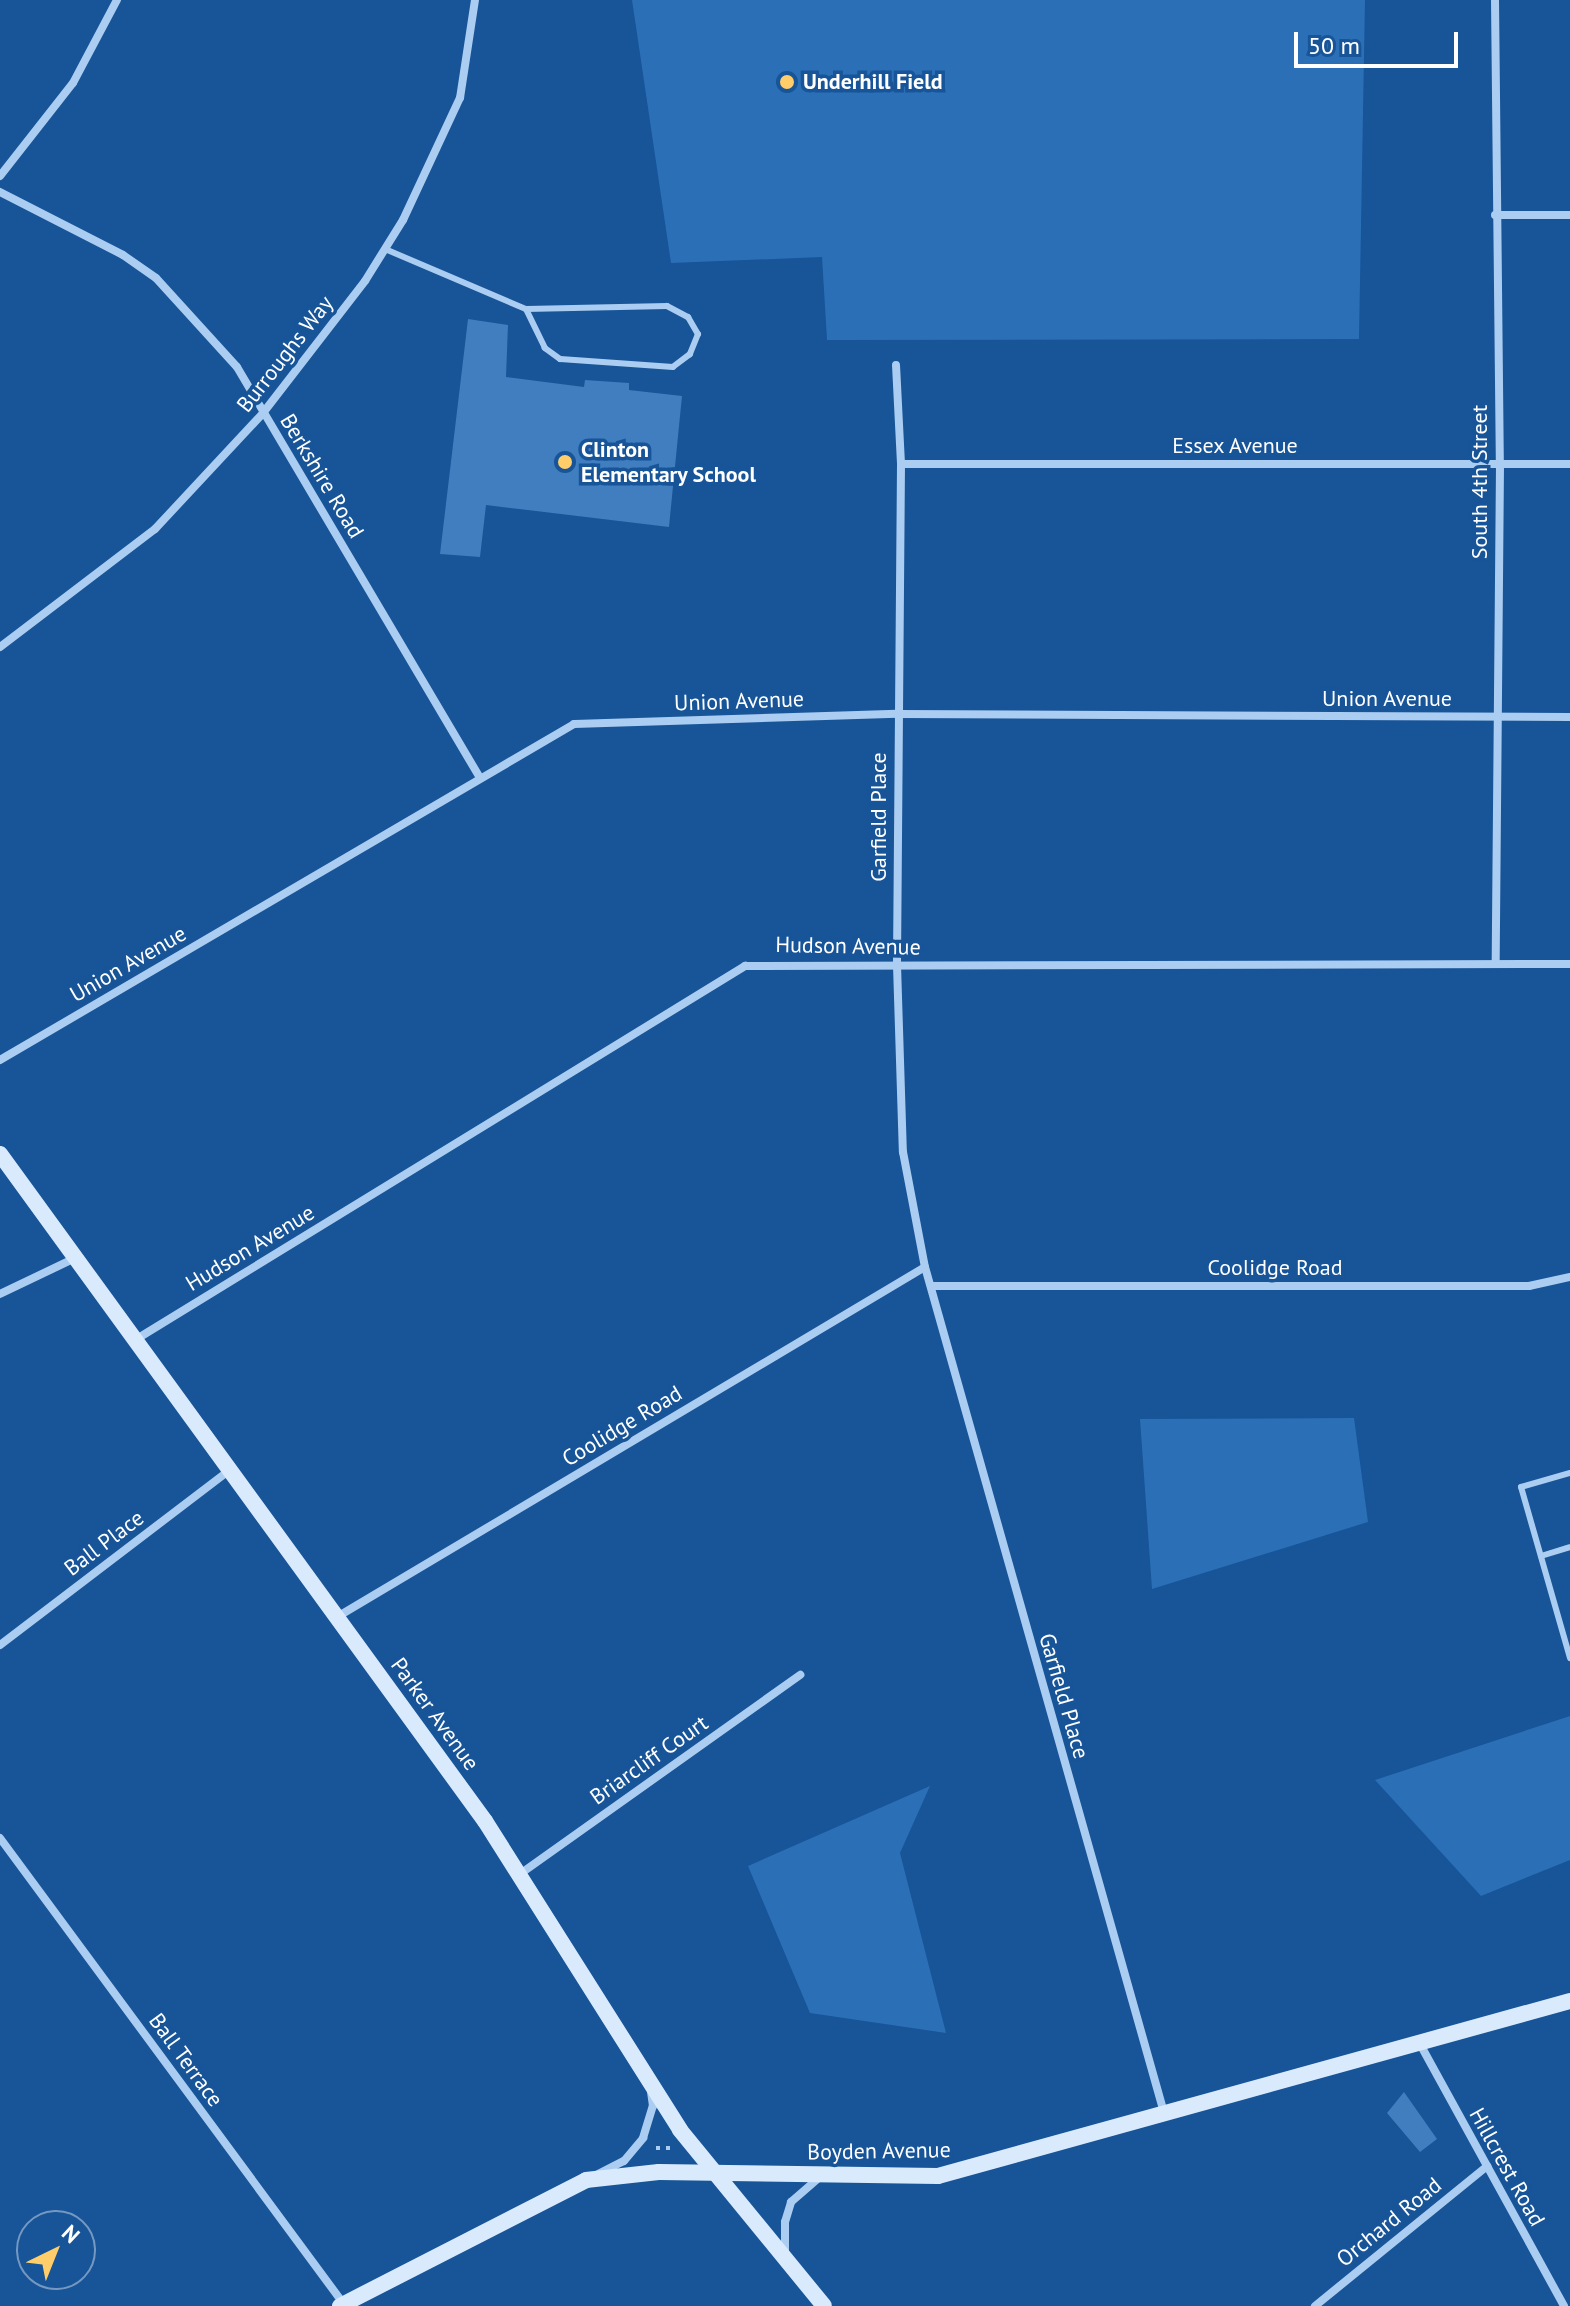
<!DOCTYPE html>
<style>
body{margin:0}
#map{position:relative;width:1570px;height:2306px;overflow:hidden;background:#175498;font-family:"PT Sans",sans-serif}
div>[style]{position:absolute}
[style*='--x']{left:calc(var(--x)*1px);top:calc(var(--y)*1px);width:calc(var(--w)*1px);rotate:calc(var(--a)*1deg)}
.green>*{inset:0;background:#2b6fb6}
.building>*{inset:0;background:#407ebf}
.path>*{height:4px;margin-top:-2px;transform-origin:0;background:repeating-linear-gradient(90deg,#abcdf1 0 4px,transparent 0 10px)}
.lane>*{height:6px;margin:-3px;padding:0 3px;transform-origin:3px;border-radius:3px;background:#abcdf1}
.street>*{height:8px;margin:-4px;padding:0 4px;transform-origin:4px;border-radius:4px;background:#abcdf1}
.secondary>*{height:16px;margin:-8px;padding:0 8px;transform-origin:8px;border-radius:8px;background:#d9eafc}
.dots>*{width:22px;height:22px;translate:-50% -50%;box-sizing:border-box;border:4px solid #175498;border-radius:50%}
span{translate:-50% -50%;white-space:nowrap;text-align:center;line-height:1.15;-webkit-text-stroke:7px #175498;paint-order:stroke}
.poi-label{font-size:22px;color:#fff;font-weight:700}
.left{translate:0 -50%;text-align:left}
.street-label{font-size:22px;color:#fff}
.north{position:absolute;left:16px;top:2210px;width:80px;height:80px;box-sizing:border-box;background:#175498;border:2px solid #7498c1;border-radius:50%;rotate:43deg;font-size:22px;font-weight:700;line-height:32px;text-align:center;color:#fff}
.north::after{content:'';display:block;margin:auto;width:28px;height:36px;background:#ffce6b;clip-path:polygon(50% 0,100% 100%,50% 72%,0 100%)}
.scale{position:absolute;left:1294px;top:32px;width:164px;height:36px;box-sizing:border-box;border:4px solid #fff;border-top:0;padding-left:10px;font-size:24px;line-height:28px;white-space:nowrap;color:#fff;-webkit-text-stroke:6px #175498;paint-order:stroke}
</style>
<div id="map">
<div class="green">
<div style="clip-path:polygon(632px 0,1365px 0,1359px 339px,827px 340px,822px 257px,671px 263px)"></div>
<div style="clip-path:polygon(1354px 1418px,1368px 1522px,1152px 1589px,1140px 1419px)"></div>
<div style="clip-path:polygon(1570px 1716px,1570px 1860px,1481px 1896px,1375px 1780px)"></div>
<div style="clip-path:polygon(930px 1786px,900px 1853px,946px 2033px,810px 2013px,748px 1866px)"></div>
</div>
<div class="building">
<div style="clip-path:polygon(468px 319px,508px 325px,506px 377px,584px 387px,585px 380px,629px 383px,629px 390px,682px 396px,669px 527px,486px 505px,480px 557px,440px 554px)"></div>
<div style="clip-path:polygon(1404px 2092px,1437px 2139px,1420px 2152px,1387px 2113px)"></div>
</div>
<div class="path">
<div style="--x:656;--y:2148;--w:16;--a:0"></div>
</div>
<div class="lane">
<div style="--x:385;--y:249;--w:153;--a:23.1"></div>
<div style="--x:526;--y:309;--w:141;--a:-1.2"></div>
<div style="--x:667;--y:306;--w:24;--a:28"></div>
<div style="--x:688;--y:317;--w:20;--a:60"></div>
<div style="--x:698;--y:334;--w:22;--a:112"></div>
<div style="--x:690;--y:354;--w:21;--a:143"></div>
<div style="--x:673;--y:367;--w:113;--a:-176"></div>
<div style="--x:560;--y:359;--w:19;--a:-144"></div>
<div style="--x:545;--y:348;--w:43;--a:-116"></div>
<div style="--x:1570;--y:1473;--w:51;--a:164.1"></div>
<div style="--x:1521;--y:1487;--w:178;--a:74"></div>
<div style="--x:1541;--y:1556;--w:30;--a:-17"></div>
</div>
<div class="street">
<div style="--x:1495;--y:0;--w:465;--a:89.4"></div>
<div style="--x:1500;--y:465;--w:499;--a:90.5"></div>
<div style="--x:0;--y:176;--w:118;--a:-51.9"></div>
<div style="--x:73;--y:83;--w:94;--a:-62.1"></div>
<div style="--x:0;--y:192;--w:138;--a:27.1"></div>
<div style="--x:123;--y:255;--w:40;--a:34.9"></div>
<div style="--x:156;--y:278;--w:120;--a:47.7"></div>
<div style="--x:237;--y:367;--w:477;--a:59.4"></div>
<div style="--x:1495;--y:215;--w:75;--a:0"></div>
<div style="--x:896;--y:365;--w:99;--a:87.1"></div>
<div style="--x:901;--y:464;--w:501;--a:90.46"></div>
<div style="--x:897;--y:965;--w:187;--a:88.2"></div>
<div style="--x:903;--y:1152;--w:117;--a:79.2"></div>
<div style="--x:925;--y:1267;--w:879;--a:74.22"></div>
<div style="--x:901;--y:464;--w:669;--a:0"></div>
<div style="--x:0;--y:647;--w:195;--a:-37.3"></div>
<div style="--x:155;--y:529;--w:158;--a:-47"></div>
<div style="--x:263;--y:413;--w:167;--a:-52.3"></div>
<div style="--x:365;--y:281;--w:72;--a:-58.1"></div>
<div style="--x:403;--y:220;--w:135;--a:-65"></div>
<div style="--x:460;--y:98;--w:99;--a:-81.3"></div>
<div style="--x:0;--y:1060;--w:665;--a:-30.34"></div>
<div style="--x:574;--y:724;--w:323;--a:-1.8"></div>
<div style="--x:897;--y:714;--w:673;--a:0.26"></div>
<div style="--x:931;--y:1286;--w:598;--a:0"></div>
<div style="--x:1529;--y:1286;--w:42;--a:-12.4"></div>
<div style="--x:0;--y:1294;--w:83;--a:-25.6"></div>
<div style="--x:135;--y:1340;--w:716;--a:-31.51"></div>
<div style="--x:745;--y:966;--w:825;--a:-0.14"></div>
<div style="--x:337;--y:1617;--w:684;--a:-30.76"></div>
<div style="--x:0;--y:1645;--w:289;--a:-37.3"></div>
<div style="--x:0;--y:1838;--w:578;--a:53.59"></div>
<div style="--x:520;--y:1874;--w:344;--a:-35.4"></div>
<div style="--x:1420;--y:2044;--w:299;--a:61.2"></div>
<div style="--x:598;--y:2174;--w:29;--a:-27"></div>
<div style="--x:624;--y:2161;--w:30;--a:-50"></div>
<div style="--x:643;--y:2138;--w:34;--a:-73"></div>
<div style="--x:653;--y:2106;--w:14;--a:-98"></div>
<div style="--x:785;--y:2254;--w:32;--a:-90"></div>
<div style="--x:785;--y:2222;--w:21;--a:-73"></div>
<div style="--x:791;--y:2202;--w:37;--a:-41"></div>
<div style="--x:1315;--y:2306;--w:222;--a:-39.1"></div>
</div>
<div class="secondary">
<div style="--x:0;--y:1154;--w:825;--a:53.98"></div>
<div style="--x:485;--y:1821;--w:365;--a:57.7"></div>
<div style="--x:680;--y:2130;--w:227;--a:50.7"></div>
<div style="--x:340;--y:2306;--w:276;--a:-27.1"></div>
<div style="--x:586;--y:2180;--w:73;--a:-6.3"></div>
<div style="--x:659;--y:2172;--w:279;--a:0.8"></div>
<div style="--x:938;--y:2176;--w:656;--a:-15.48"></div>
</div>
<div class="dots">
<div style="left:787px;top:82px;background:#ffce6b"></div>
<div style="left:565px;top:462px;background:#ffce6b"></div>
</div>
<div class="poi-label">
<span class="left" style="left:803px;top:82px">Underhill Field</span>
<span class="left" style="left:581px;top:462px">Clinton<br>Elementary School</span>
</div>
<div class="street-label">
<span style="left:285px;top:354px;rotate:-52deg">Burroughs Way</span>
<span style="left:1235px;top:446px">Essex Avenue</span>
<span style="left:322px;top:476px;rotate:59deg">Berkshire Road</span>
<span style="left:1480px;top:482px;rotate:-90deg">South 4th Street</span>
<span style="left:1387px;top:699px">Union Avenue</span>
<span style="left:739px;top:701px;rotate:-2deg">Union Avenue</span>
<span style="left:879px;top:817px;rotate:-90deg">Garfield Place</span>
<span style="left:848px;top:946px;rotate:1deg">Hudson Avenue</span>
<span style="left:128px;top:964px;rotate:-30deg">Union Avenue</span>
<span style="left:250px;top:1248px;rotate:-31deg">Hudson Avenue</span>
<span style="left:1275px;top:1268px">Coolidge Road</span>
<span style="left:622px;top:1426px;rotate:-31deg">Coolidge Road</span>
<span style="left:104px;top:1543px;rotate:-37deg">Ball Place</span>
<span style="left:1064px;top:1696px;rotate:74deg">Garfield Place</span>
<span style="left:435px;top:1714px;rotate:54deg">Parker Avenue</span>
<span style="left:649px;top:1760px;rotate:-35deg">Briarcliff Court</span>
<span style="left:186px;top:2060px;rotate:54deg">Ball Terrace</span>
<span style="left:879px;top:2151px;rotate:-1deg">Boyden Avenue</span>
<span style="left:1507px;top:2167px;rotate:61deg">Hillcrest Road</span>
<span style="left:1389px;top:2222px;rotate:-39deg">Orchard Road</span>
</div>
<div class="north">N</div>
<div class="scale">50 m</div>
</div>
